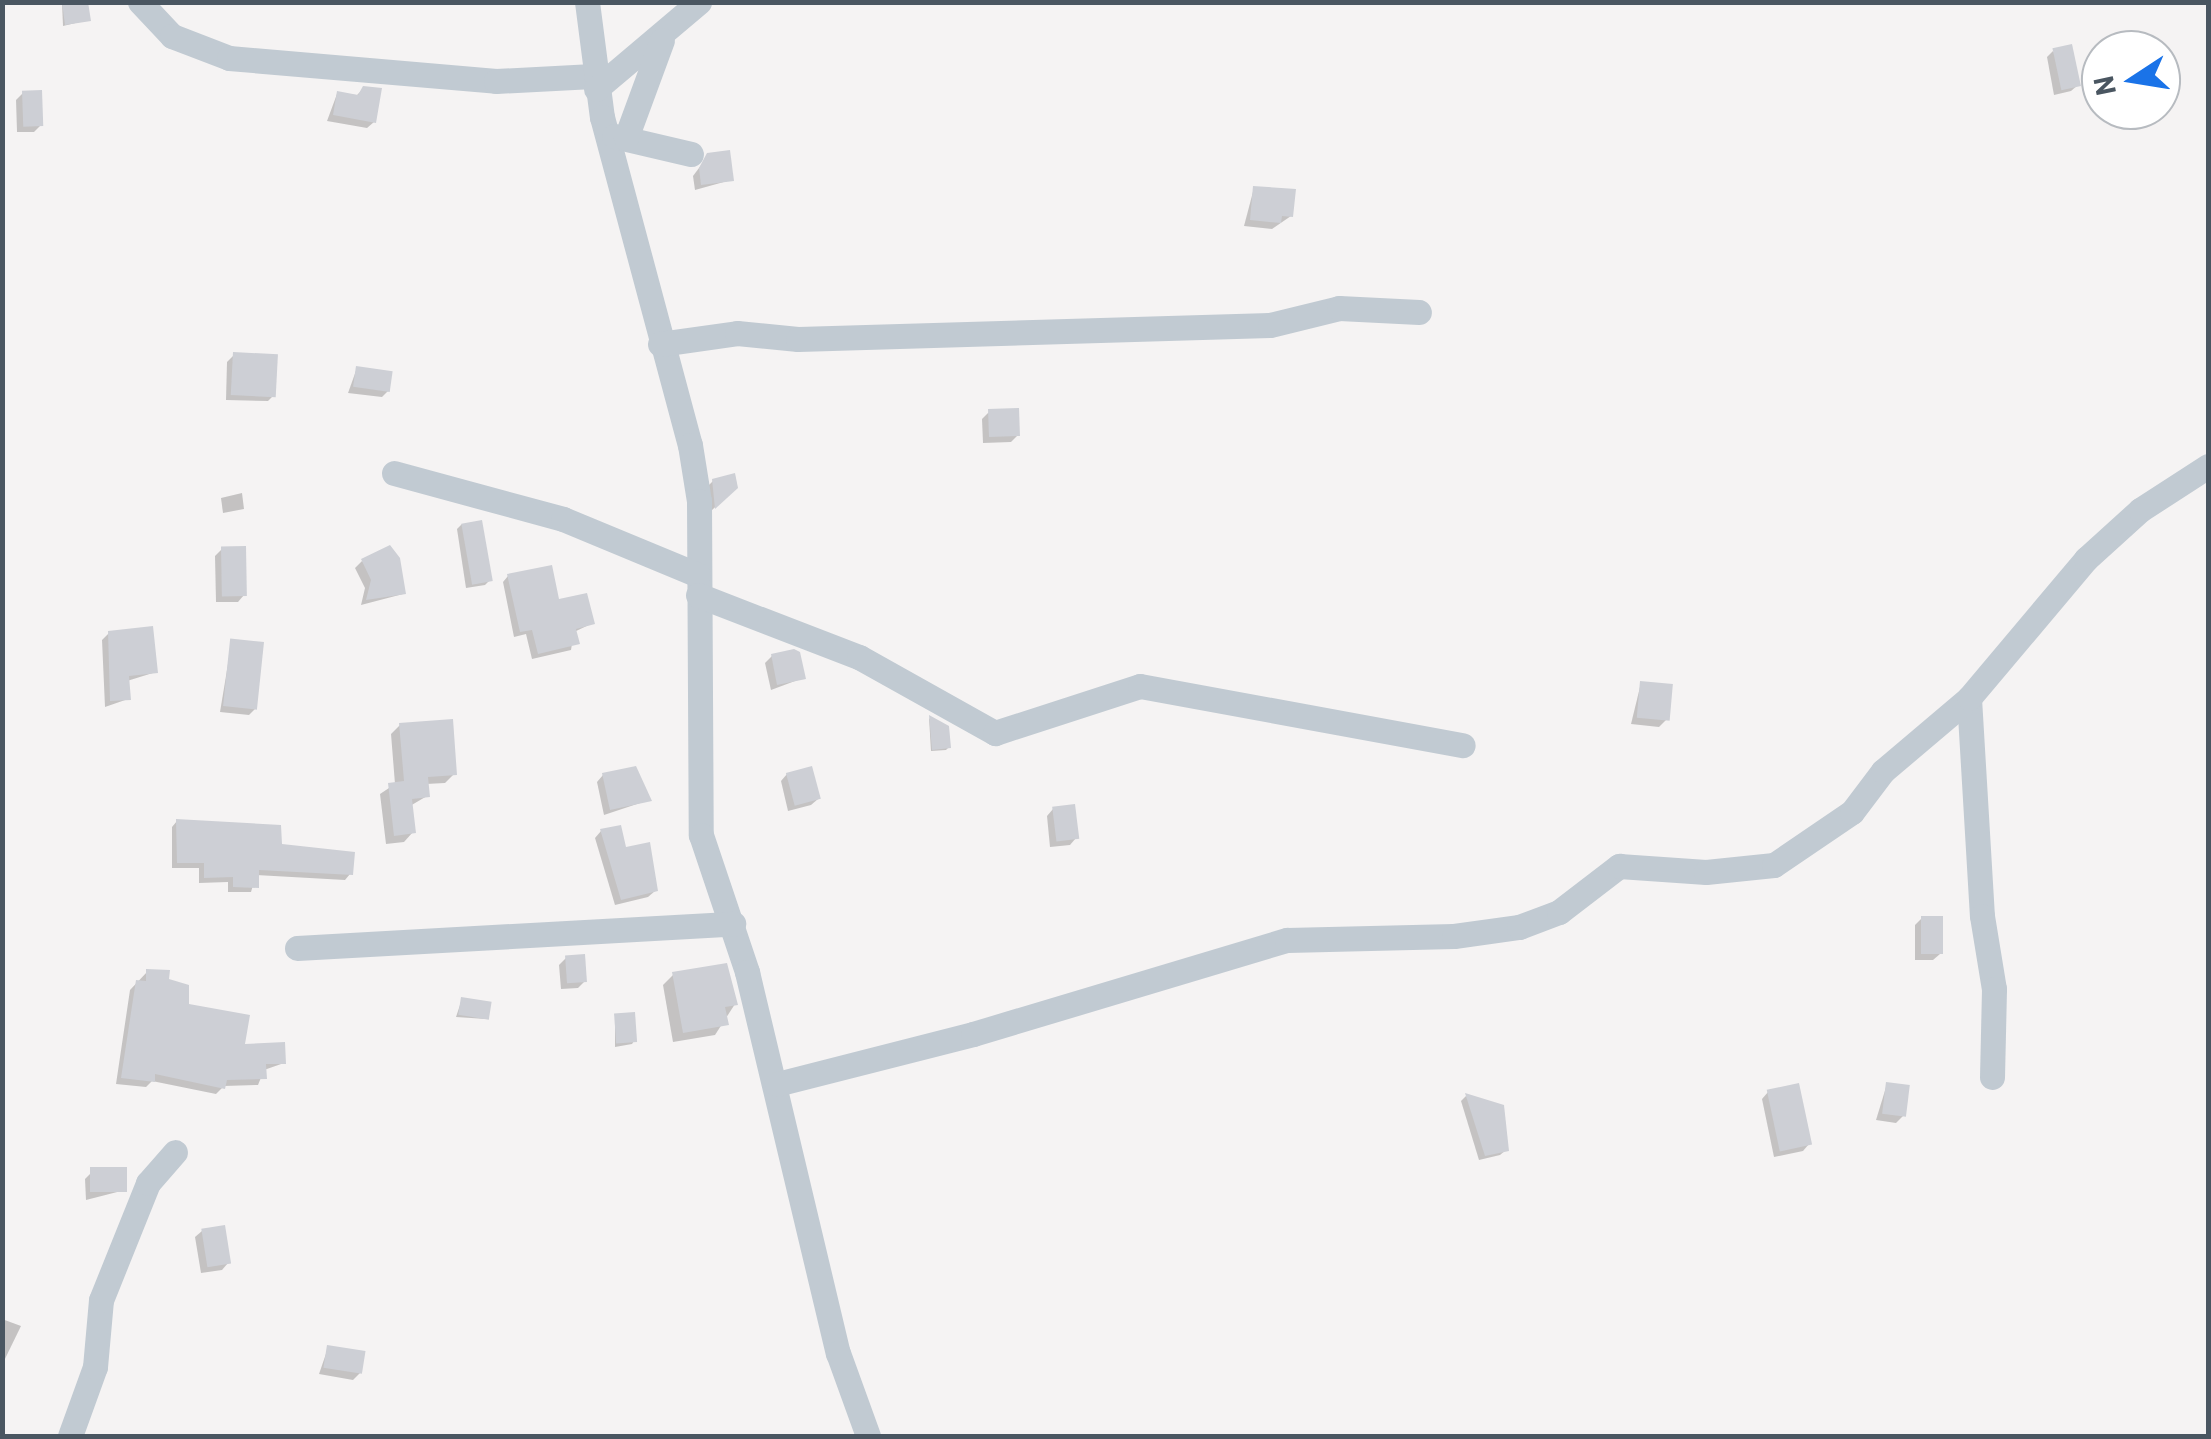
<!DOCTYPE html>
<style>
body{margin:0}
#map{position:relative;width:2211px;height:1439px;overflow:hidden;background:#f5f3f3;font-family:Barlow,sans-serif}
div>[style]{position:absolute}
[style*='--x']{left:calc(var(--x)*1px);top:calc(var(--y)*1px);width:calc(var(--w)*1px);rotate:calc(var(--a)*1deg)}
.shadow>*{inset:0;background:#0003}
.building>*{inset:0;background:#cdcfd5;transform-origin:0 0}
.street>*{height:25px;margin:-12.5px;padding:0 12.5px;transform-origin:12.5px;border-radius:12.5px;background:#c1cad2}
span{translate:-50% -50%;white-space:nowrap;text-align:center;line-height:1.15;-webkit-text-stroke:8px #fff;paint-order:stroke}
.frame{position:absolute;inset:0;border:5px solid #4a5661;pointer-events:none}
.north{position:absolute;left:2081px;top:30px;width:100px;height:100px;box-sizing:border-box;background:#fff;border:2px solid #b7bbc0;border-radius:50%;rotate:258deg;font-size:28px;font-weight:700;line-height:40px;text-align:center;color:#4a5661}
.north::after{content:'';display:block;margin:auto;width:35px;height:45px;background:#1a73e8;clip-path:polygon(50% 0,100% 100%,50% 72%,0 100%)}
</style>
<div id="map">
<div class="shadow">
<div style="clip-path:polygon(62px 3px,88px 20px,63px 26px)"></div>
<div style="clip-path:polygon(2053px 51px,2078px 85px,2071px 91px,2054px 95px,2047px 57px)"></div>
<div style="clip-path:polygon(364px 88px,374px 122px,367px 128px,327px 121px,337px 94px,357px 95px)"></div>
<div style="clip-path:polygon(23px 93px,41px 125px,34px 132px,17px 132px,16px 100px)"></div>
<div style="clip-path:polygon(708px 156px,731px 180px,695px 190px,693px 176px)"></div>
<div style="clip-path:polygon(1254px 188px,1291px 216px,1272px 229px,1244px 226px)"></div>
<div style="clip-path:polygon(234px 355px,275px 394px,268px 401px,226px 400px,227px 362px)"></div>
<div style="clip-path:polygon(357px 368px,388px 391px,382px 397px,348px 393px)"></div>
<div style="clip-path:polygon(989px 412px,1018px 435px,1011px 442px,983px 443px,982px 419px)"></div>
<div style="clip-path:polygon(713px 481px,736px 487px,710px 512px,706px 488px)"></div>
<div style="clip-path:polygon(242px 493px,244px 509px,223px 513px,221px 498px)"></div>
<div style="clip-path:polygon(462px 524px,490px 580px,485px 585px,466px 588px,457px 529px)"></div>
<div style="clip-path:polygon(222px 549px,244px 595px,238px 602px,216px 602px,215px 556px)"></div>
<div style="clip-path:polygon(362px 561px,403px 594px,361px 605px,365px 588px,355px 568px)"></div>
<div style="clip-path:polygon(508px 576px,593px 623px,574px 632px,571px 650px,532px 659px,526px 634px,514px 637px,503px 582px)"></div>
<div style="clip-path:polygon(109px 633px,156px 672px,127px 681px,128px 699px,105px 707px,102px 640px)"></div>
<div style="clip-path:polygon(231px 646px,255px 709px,249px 715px,220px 712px)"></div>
<div style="clip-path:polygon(772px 656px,803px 678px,771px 690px,765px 663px)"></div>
<div style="clip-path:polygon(1641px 683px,1666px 720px,1659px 727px,1631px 724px)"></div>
<div style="clip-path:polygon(929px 718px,949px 747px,946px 750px,931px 751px)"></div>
<div style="clip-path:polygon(400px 725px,454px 774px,445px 783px,426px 784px,427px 796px,410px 806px,413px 832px,404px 842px,386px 844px,380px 794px,395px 784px,391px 734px)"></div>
<div style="clip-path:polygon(787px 774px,818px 799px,811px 805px,788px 811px,781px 781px)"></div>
<div style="clip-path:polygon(603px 775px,649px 800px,604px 815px,597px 782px)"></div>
<div style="clip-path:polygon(1053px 809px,1076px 838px,1070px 845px,1050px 847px,1047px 816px)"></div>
<div style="clip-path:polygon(177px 821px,279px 846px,350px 874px,345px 880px,256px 875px,251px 892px,228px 892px,228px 882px,199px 883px,199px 868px,172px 868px,172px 827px)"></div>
<div style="clip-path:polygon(601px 831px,655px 891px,648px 897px,615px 905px,595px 838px)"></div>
<div style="clip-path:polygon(1922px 918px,1940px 954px,1933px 960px,1915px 960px,1915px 925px)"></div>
<div style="clip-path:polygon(566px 958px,585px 981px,578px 988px,561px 989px,559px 965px)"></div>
<div style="clip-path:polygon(147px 972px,242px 1047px,284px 1063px,264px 1070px,258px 1085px,224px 1086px,216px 1094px,152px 1081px,146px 1087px,116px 1084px,130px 990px)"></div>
<div style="clip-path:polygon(674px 974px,735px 1004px,715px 1035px,673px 1042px,663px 985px)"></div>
<div style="clip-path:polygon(462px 999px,486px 1019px,456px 1017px)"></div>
<div style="clip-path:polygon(615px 1016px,634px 1041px,632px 1044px,615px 1047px)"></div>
<div style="clip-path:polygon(1887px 1084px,1903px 1116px,1896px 1123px,1876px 1120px)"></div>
<div style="clip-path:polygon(1768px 1092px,1809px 1144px,1803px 1151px,1774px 1157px,1762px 1099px)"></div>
<div style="clip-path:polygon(1466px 1096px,1501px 1107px,1506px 1150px,1500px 1155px,1479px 1160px,1461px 1101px)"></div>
<div style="clip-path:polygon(91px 1173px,125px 1190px,86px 1200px,85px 1179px)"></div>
<div style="clip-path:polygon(202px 1231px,228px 1263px,222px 1270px,201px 1273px,195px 1237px)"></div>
<div style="clip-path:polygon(2px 1319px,21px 1326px,2px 1365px)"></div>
<div style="clip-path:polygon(328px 1348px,360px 1373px,353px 1380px,319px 1374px)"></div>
</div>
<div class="building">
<div style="clip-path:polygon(62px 2px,88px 2px,91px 21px,65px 25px)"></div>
<div style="left:2072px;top:44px;width:43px;height:20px;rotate:78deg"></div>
<div style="clip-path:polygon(363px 86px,382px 88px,376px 123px,333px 115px,337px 91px,358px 95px)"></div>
<div style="left:42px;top:90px;width:36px;height:20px;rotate:88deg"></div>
<div style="clip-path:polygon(730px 150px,734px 181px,701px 185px,699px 168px,707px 153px)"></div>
<div style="clip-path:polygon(1253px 186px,1296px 189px,1293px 217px,1282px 216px,1281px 223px,1250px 220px)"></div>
<div style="left:233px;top:352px;width:45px;height:43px;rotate:3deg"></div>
<div style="left:356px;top:366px;width:37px;height:21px;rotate:8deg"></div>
<div style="left:1019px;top:408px;width:28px;height:31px;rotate:88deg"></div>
<div style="clip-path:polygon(735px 473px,738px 488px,715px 509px,712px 479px)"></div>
<div style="left:482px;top:520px;width:62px;height:21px;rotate:80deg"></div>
<div style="clip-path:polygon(390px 545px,400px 558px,406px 594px,366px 600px,371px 580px,361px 559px)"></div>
<div style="left:246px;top:546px;width:50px;height:25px;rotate:89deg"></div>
<div style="clip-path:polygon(552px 565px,559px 599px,587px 593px,595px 624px,576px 629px,580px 644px,538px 654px,532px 630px,520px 632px,507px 574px)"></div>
<div style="clip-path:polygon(153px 626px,158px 673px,129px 676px,131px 700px,110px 701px,108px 631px)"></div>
<div style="left:264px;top:642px;width:68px;height:34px;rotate:96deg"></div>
<div style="clip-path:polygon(794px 649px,800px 652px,806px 679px,777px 685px,771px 654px)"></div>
<div style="left:1640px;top:681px;width:33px;height:37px;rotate:5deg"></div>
<div style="clip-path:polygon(929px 715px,949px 726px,951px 748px,932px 750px)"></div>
<div style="clip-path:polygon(453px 719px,457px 775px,428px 777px,430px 797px,412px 799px,416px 833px,394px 836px,388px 783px,404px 781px,399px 723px)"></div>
<div style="clip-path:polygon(636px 766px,652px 801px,610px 810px,602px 773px)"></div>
<div style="left:812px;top:766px;width:34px;height:27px;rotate:75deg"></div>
<div style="left:1075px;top:804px;width:35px;height:23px;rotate:83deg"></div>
<div style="clip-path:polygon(176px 819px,281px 825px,282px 844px,355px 852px,353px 875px,259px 870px,259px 888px,233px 887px,233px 877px,204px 878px,204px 863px,177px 863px)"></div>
<div style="clip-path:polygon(621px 825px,626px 847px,650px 842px,658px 891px,621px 900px,600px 829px)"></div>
<div style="left:1921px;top:916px;width:22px;height:38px"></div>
<div style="left:585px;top:954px;width:28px;height:20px;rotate:86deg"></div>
<div style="clip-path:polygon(727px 963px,738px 1005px,725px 1007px,729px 1025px,683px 1033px,672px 972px)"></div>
<div style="clip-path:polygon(146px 969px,170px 970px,169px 979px,189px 985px,189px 1004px,250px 1015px,245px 1044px,285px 1042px,286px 1064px,266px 1064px,267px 1079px,227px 1080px,225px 1089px,155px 1074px,155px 1082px,121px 1078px,136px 980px,146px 981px)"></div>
<div style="left:461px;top:997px;width:31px;height:18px;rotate:9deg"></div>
<div style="left:635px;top:1012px;width:30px;height:21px;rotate:86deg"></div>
<div style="left:1886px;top:1082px;width:24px;height:32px;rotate:7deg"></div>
<div style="left:1799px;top:1083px;width:63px;height:33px;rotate:78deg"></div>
<div style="clip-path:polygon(1465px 1093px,1504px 1105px,1509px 1151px,1485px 1156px)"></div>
<div style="left:127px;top:1167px;width:25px;height:37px;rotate:90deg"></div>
<div style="left:225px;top:1225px;width:39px;height:24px;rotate:81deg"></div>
<div style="left:327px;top:1345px;width:39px;height:23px;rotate:9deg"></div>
</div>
<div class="street">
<div style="--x:140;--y:2;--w:47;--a:46.7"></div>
<div style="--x:172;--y:36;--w:61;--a:21.1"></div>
<div style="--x:229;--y:58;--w:268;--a:4.9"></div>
<div style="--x:496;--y:81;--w:97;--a:-3"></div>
<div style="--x:587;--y:2;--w:116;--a:82.6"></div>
<div style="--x:602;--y:117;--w:340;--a:75"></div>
<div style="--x:690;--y:445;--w:57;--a:80.9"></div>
<div style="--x:699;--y:501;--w:334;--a:89.7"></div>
<div style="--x:701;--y:835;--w:145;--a:71.4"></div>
<div style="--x:747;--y:972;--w:392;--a:76.6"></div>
<div style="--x:838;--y:1353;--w:88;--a:70.1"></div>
<div style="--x:596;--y:89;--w:135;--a:-40.2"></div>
<div style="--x:614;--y:136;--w:79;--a:13.2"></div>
<div style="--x:626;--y:138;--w:104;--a:-69.8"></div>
<div style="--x:660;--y:344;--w:78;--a:-8.1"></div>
<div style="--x:737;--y:333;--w:61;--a:5.6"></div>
<div style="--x:798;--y:339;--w:472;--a:-1.7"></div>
<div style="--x:1270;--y:325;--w:71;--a:-13.8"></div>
<div style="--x:1339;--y:308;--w:80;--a:2.9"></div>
<div style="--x:394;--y:473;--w:175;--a:15.2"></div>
<div style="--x:563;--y:519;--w:146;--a:22.5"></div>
<div style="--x:698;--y:595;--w:173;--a:21.1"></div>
<div style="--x:859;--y:657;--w:156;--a:29.2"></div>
<div style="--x:995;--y:733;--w:152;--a:-18"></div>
<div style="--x:1140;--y:686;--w:328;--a:10.4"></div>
<div style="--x:1969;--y:698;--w:218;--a:86.6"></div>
<div style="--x:1982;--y:916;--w:74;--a:80.7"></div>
<div style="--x:1994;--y:989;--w:88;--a:91.3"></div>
<div style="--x:297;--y:948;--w:437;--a:-3.2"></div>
<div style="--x:777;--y:1084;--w:202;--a:-14.3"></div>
<div style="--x:973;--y:1034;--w:328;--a:-16.7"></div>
<div style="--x:1287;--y:940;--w:167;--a:-1.4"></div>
<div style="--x:1454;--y:936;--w:66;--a:-7.9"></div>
<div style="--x:1519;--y:927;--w:43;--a:-20.6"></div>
<div style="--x:1559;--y:912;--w:76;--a:-37.5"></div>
<div style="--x:1619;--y:866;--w:87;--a:3.9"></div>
<div style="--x:1706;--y:872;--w:68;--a:-5.9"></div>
<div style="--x:1774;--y:865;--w:94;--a:-34.2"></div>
<div style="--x:1852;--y:812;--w:51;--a:-52.9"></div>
<div style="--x:1883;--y:771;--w:113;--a:-40.3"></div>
<div style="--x:1969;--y:698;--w:182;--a:-49.9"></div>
<div style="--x:2086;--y:559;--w:73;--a:-42.2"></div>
<div style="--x:2140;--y:510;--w:81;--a:-32.9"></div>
<div style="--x:70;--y:1436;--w:73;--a:-70.1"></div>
<div style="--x:95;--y:1367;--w:67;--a:-84.9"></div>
<div style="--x:101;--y:1300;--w:126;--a:-68.1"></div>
<div style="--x:148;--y:1183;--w:41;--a:-48.9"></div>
</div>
<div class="frame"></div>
<div class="north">N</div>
</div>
